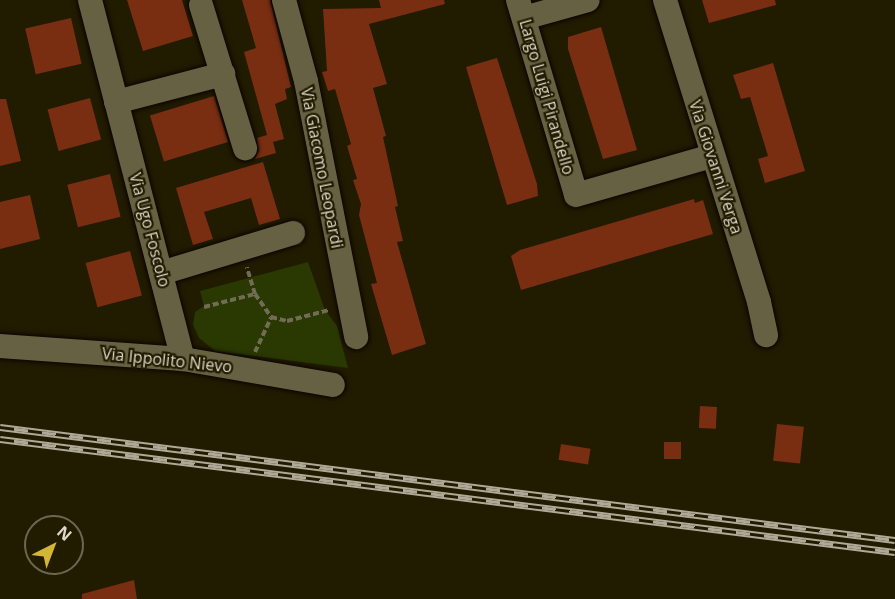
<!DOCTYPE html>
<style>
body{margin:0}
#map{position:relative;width:895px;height:599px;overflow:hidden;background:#211b00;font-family:"Open Sans",sans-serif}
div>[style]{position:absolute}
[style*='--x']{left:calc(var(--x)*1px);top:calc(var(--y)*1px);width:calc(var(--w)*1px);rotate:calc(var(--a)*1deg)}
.green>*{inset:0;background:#2a3802}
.building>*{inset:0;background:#792e12;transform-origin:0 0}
.path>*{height:4px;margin-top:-2px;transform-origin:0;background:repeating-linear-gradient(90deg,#716c56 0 6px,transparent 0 9px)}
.roads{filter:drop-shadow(0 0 2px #0b0500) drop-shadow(0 0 2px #0b0500)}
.minor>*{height:24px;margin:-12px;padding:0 12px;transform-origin:12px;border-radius:12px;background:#676143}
.rail>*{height:7px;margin-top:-3.5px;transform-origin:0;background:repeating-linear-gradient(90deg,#211b00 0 14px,#afaa98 0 28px);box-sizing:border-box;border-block:2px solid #afaa98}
span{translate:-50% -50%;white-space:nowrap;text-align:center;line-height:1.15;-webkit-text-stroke:4.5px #211b00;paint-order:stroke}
.street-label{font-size:16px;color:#dedaca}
.north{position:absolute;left:24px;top:515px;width:60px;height:60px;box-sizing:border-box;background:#211b00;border:2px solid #6d6751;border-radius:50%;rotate:42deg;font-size:16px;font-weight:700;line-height:24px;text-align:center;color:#dedaca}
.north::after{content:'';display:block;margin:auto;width:21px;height:27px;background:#d3b635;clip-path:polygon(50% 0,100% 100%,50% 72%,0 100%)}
</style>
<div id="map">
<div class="green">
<div style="clip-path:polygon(308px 262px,325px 310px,337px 326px,348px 368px,215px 351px,199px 338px,193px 325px,195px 312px,204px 306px,200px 291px)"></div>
</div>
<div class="building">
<div style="clip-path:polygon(127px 0,182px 0,193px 36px,143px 51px)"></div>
<div style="clip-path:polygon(242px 0,270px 0,291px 87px,285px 89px,287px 99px,275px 104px,284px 139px,273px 142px,276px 153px,255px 159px,259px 151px,257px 138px,267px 135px,244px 52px,256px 48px)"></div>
<div style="clip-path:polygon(379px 0,444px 0,445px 4px,369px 24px,387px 84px,373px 88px,386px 136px,383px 137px,398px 206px,395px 207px,403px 241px,397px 242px,426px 344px,392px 355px,371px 284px,377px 283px,359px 215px,361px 204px,353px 180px,357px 179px,347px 146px,351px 144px,335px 89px,328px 91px,322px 72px,327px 71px,323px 9px,381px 8px)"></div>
<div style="clip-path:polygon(702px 0,775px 0,776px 5px,709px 23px)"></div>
<div style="left:71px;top:18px;width:47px;height:47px;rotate:77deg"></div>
<div style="clip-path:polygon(601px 27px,637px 150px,603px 159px,568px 49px,568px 37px)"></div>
<div style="clip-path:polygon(497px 58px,537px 184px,538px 196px,507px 205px,466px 67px)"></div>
<div style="clip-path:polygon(773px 63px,805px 171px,765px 183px,758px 159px,768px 156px,750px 97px,741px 99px,733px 75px)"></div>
<div style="left:214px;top:96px;width:48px;height:67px;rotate:73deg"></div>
<div style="left:90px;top:98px;width:43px;height:44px;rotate:75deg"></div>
<div style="clip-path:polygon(0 99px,6px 99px,21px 161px,0 166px)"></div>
<div style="clip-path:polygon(263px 162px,280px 219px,259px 225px,251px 198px,204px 212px,213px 239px,193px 245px,176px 188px)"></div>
<div style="left:110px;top:174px;width:44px;height:44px;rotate:76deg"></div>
<div style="clip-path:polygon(30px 195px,40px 239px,0 249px,0 202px)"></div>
<div style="clip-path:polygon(694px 199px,695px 203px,703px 200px,713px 234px,521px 290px,511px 256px,520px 250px)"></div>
<div style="left:130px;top:251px;width:46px;height:46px;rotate:75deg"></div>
<div style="left:700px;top:406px;width:17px;height:22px;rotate:3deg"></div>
<div style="left:777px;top:424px;width:27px;height:37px;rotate:6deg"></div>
<div style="left:681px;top:442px;width:17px;height:17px;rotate:90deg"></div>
<div style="left:561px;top:444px;width:30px;height:16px;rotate:9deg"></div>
<div style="clip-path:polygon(134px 580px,137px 599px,82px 599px,82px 594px)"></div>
</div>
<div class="path">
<div style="--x:255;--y:294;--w:28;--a:55"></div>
<div style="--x:271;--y:317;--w:16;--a:14"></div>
<div style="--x:287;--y:321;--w:43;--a:-14.7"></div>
<div style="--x:204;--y:307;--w:53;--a:-14.3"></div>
<div style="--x:255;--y:294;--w:28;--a:-107"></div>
<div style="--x:255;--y:352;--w:38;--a:-65"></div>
</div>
<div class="roads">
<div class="minor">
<div style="--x:90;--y:0;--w:371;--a:75.5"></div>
<div style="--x:284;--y:0;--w:84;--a:74.8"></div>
<div style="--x:306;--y:81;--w:261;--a:78.9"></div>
<div style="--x:518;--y:0;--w:203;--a:73.4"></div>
<div style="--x:576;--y:195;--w:141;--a:-16"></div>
<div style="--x:665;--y:0;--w:316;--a:72.7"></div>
<div style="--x:759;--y:302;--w:34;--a:78"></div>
<div style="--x:201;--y:5;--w:150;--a:72.9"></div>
<div style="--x:524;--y:18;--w:66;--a:-15.7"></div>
<div style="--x:116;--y:102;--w:111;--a:-14.7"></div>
<div style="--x:161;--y:273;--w:138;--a:-16.9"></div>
<div style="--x:0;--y:346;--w:183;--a:4.1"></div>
<div style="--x:183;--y:359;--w:152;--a:9.8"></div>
</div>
</div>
<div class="rail">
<div style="--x:0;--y:427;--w:902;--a:7.2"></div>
<div style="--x:0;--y:439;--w:902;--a:7.2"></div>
</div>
<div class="street-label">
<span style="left:547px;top:97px;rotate:74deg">Largo Luigi Pirandello</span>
<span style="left:716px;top:167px;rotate:72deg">Via Giovanni Verga</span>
<span style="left:322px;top:168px;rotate:79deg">Via Giacomo Leopardi</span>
<span style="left:150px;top:230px;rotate:75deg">Via Ugo Foscolo</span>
<span style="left:167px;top:360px;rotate:6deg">Via Ippolito Nievo</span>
</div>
<div class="north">N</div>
</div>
